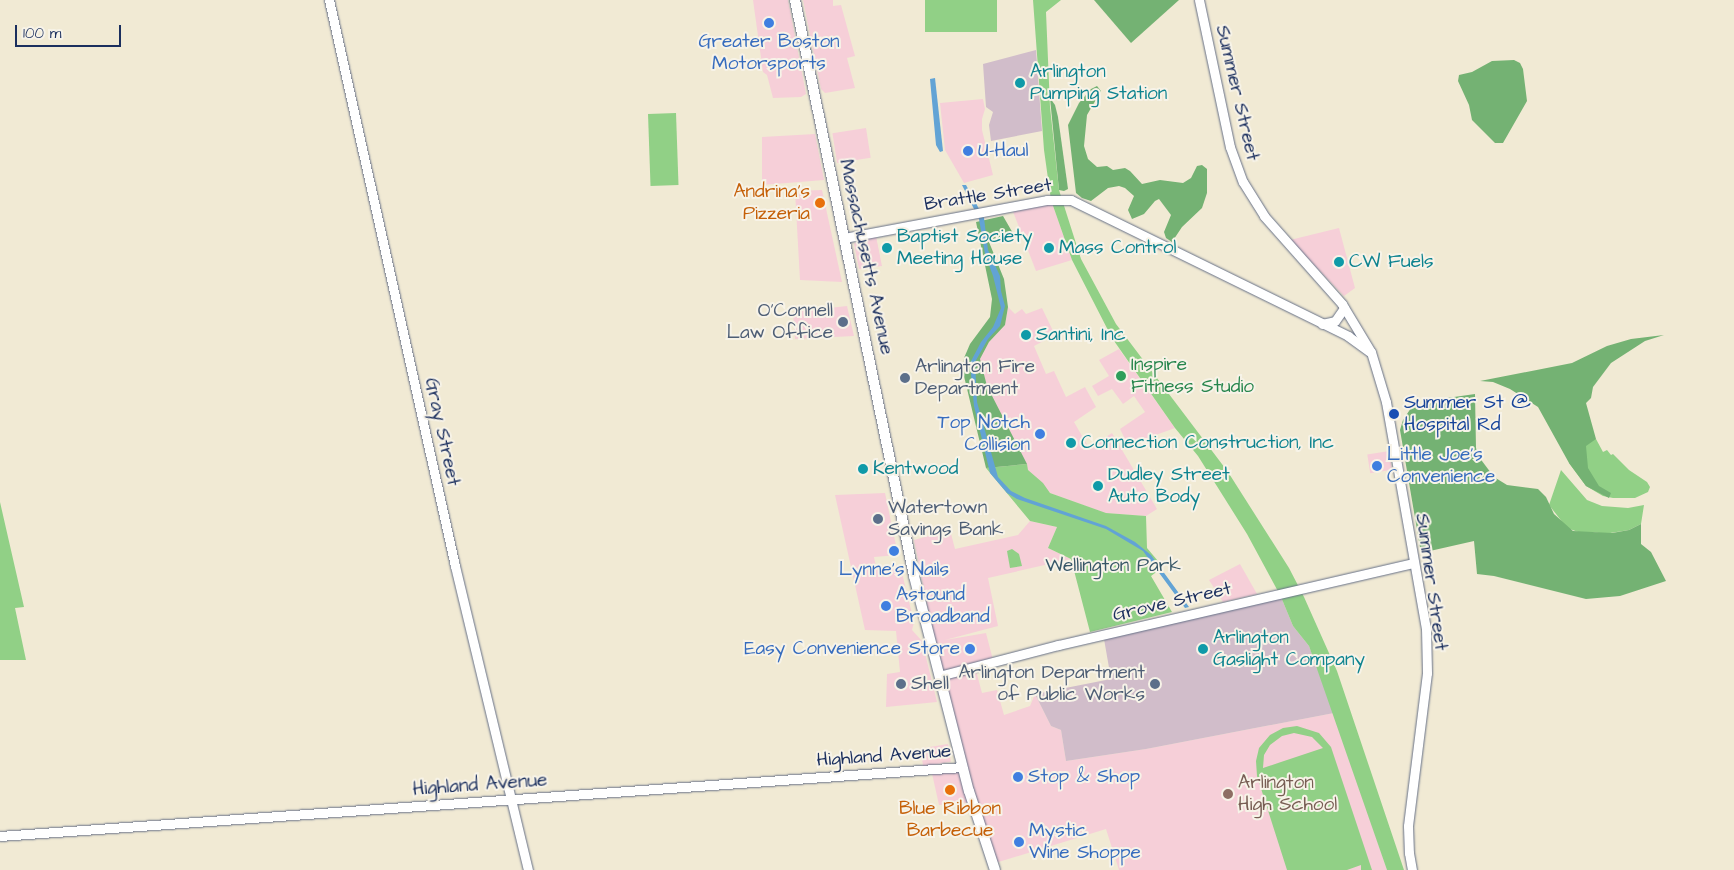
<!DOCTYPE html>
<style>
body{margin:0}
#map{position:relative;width:1734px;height:870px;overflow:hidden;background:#f1ead4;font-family:"Architects Daughter",sans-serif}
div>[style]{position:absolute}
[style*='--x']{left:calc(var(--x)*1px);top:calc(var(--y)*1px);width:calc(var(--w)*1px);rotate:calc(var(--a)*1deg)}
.built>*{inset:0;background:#f6cfd8;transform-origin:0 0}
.industrial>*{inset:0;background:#d1bdca}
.green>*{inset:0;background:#91d086;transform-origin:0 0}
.forest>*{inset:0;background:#74b273}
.water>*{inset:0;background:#62a3d5}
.roads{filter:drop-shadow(0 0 1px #667087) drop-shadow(0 0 1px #667087)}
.secondary>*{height:9px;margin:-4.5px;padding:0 4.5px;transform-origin:4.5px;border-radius:4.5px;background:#fff}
.primary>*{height:10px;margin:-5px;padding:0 5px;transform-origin:5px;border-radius:5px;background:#fff}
.dots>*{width:14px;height:14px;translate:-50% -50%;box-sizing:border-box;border:2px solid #f7f3e8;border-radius:50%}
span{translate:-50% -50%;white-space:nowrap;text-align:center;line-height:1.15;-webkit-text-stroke:4px #f7f3e8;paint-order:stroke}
.shop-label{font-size:19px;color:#366cbe}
.left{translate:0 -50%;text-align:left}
.right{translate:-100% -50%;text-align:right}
.culture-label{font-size:19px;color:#0d838f}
.street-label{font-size:19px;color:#1b2f5e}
.food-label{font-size:19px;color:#c56008}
.service-label{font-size:19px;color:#4e5e75}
.leisure-label{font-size:19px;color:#27864d}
.transit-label{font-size:19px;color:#164399}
.park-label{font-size:19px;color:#385768}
.education-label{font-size:19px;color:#785e54}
.scale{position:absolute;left:15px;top:25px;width:106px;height:22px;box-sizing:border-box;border:2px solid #1b2f5e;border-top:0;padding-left:6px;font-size:15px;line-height:18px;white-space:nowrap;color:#1b2f5e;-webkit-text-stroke:4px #f7f3e8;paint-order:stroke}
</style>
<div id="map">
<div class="built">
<div style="clip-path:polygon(753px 0,788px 0,806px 94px,801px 97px,773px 98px,767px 75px,763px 72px)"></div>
<div style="clip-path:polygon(803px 0,833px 0,833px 6px,841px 5px,855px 56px,847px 58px,855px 88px,825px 93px,821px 89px)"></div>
<div style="clip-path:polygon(983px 99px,985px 109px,982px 119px,982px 130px,993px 175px,964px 183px,945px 150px,940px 103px)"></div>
<div style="left:866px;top:128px;width:30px;height:34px;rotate:81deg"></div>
<div style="clip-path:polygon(815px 134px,824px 180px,762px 185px,762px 137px)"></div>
<div style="clip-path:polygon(822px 190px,842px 282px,800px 280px,795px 191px)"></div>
<div style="clip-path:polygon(1051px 200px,1072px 260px,1036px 271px,1012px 209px)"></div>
<div style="clip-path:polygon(1339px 228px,1355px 288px,1344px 296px,1290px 240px)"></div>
<div style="clip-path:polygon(876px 236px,882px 266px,859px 269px,854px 244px,859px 239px)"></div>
<div style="clip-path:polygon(847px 306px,854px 336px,795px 339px,793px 312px)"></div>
<div style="clip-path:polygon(1008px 307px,1015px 314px,1022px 309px,1026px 314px,1042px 308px,1055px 335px,1034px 346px,1046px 374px,1054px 371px,1066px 397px,1085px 387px,1096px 407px,1074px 422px,1089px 448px,1112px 433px,1157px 509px,1146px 516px,1105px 513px,1050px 493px,1028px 470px,987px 386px,981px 366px,980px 359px,989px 342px,1005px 325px)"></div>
<div style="clip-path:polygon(1119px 349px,1175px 428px,1128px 445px,1120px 429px,1145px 412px,1134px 396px,1123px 404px,1112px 389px,1098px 396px,1092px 386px,1109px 376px,1099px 360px)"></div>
<div style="left:1389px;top:451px;width:19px;height:22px;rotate:81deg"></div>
<div style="clip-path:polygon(885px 493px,898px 555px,874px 557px,876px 567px,900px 565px,914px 622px,912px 630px,922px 641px,937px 702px,886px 707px,887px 674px,900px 672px,896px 631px,865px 630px,835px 495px)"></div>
<div style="clip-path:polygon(1030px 521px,1057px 527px,1048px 548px,1071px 559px,988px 578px,998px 626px,945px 640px,986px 633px,993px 660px,941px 673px,914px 540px,950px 530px,955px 549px,1018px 535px)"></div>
<div style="clip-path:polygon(1240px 564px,1257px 594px,1223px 602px,1209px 580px)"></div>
<div style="clip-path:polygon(975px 667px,982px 693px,997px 690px,1004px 715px,1030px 706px,1035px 694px,1051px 726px,1061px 730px,1066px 761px,1146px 749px,1334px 713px,1387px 870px,1119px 870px,1106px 829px,992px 864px,972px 802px,939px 805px,931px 769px,962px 767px,939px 676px)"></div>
<div style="left:948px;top:744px;width:18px;height:28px;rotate:81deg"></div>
</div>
<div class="industrial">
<div style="clip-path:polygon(1036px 50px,1042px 131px,991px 141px,989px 125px,993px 112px,986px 107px,983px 64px)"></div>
<div style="clip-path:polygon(1281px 597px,1293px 626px,1309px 646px,1334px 713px,1146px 749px,1066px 761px,1061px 730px,1051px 726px,1035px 694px,1111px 679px,1104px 639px)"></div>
</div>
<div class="green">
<div style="left:925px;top:0;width:72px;height:32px"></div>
<div style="clip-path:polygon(1033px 0,1061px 0,1046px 12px,1050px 107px,1059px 190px,1081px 259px,1116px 324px,1228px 472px,1289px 568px,1304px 597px,1337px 671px,1404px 870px,1387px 870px,1309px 646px,1293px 626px,1281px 597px,1247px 534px,1198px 456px,1175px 428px,1112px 338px,1072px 260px,1051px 200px,1044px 150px)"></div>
<div style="left:676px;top:113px;width:72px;height:28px;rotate:88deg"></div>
<div style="clip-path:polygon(1596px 439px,1603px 452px,1607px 450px,1611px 455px,1613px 454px,1629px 470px,1647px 482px,1650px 487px,1648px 492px,1635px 498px,1613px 498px,1603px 496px,1586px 486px,1569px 463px,1586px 440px)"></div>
<div style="clip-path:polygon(1027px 464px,1028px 470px,1043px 483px,1050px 493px,1106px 513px,1146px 516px,1147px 548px,1163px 567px,1151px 576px,1172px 612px,1090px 632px,1071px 559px,1048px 548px,1057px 527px,1030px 521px,986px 468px)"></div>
<div style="clip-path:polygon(1561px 470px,1587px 500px,1602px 506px,1628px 508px,1644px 505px,1641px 524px,1629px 530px,1604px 534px,1594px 532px,1581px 533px,1567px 528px,1549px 505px)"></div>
<div style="clip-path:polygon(0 502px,24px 607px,15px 608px,26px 660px,0 660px)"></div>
<div style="clip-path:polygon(1012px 549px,1019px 554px,1022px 566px,1010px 568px,1007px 551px)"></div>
<div style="clip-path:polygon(evenodd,1297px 726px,1319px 733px,1331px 747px,1372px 870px,1361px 870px,1361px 865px,1347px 870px,1287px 870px,1257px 776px,1256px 761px,1259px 748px,1270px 735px,1283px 728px,1297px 726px,1294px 733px,1312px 737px,1323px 748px,1263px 768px,1264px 755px,1270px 745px,1282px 736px,1294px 733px)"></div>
</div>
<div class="forest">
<div style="clip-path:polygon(1094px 0,1179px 0,1131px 43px)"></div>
<div style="clip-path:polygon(1514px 60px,1520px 63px,1523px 69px,1527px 101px,1503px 143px,1495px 143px,1472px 120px,1469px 105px,1458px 81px,1459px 75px,1472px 72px,1492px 61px)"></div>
<div style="clip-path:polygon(1097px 86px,1101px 91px,1087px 115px,1084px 146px,1088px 159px,1097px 167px,1107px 166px,1113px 170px,1125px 168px,1130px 171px,1142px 184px,1160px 180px,1183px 183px,1191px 178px,1197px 166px,1202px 165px,1207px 169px,1207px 193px,1202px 208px,1182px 227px,1172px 242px,1166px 238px,1164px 232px,1171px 215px,1159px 199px,1155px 201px,1144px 214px,1132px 219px,1128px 210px,1134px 196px,1125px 188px,1119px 186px,1108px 188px,1091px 201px,1082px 198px,1076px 193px,1068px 125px,1079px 103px,1091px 89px)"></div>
<div style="clip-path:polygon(1050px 98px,1055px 105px,1058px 117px,1068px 189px,1064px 191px,1059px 190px)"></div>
<div style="clip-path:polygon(1003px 216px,1014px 235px,989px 242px,1004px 279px,1008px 307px,1005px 325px,989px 342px,980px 359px,987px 386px,1027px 464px,986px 468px,963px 372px,964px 358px,970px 344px,990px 317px,992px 299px,976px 222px)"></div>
<div style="clip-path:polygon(1664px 335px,1645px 341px,1611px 363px,1593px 387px,1591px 398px,1586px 403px,1596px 439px,1586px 446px,1588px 468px,1599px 486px,1611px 493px,1609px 498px,1586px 486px,1569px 463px,1538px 407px,1510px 389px,1493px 382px,1480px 381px,1572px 363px,1607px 346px,1631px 339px)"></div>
<div style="clip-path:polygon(1475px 394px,1476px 448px,1479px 457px,1494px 477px,1507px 485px,1538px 489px,1546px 497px,1554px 514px,1573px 531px,1612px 533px,1629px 530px,1641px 524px,1641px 544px,1651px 552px,1666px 581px,1620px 596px,1586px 599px,1494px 576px,1477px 574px,1474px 541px,1421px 553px,1400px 430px,1403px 420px,1411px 408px,1417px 406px,1447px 398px)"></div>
</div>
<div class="water">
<div style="clip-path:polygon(935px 78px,943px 151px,940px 152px,936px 145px,930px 79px)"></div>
<div style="clip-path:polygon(962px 185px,966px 185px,984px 218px,988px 250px,1000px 276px,1001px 291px,1005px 306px,1000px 326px,988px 339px,975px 362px,977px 402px,998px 477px,1011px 491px,1025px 498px,1106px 526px,1135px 542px,1151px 555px,1189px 607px,1185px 608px,1143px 551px,1106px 529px,1017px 499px,1007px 493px,990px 473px,974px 406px,970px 363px,981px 342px,993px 327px,1001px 308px,993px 276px,985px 254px,979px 219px)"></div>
</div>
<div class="roads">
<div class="secondary">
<div style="--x:329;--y:0;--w:580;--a:77.45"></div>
<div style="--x:455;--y:566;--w:313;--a:76.5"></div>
<div style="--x:1199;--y:0;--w:150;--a:78.1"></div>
<div style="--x:1230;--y:147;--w:37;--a:70"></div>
<div style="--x:1243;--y:182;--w:40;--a:58"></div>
<div style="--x:1264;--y:216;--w:118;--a:48.4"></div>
<div style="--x:1342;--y:304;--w:56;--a:58.9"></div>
<div style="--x:1371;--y:352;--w:52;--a:73.3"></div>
<div style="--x:1386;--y:402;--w:230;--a:80"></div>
<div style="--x:1426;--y:628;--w:45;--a:88.7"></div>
<div style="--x:1427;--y:673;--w:154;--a:97.1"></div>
<div style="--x:1408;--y:826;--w:27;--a:88"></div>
<div style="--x:1409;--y:853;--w:17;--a:80"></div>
<div style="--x:844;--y:238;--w:207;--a:-10.6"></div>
<div style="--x:1047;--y:200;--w:24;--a:0"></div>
<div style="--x:1071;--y:200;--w:309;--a:26.1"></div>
<div style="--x:1348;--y:336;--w:26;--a:36"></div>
<div style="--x:1322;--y:324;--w:13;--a:-13"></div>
<div style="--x:1335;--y:321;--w:16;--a:-55"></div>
<div style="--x:939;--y:676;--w:123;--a:-14.6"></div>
<div style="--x:1058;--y:645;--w:365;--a:-13"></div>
<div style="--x:0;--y:836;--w:965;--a:-4.1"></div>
</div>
<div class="primary">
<div style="--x:795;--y:0;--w:588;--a:78.33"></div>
<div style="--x:914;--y:576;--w:222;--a:75.7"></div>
<div style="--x:969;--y:791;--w:83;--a:71.8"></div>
</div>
</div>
<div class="dots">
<div style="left:769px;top:23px;background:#3f7fe0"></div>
<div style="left:1020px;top:83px;background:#0f9aa8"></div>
<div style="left:968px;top:151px;background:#3f7fe0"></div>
<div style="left:820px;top:203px;background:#e8710a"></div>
<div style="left:887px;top:248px;background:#0f9aa8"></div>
<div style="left:1049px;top:248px;background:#0f9aa8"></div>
<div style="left:1339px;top:262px;background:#0f9aa8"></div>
<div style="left:843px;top:322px;background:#5c6f8a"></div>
<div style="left:1026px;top:335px;background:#0f9aa8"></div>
<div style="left:1121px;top:376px;background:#2e9e5b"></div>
<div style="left:905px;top:378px;background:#5c6f8a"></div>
<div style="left:1394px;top:414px;background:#1a4fb4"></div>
<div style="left:1040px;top:434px;background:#3f7fe0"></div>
<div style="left:1071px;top:443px;background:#0f9aa8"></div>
<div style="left:1377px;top:466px;background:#3f7fe0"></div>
<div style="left:863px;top:469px;background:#0f9aa8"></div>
<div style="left:1098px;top:486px;background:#0f9aa8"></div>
<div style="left:878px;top:519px;background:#5c6f8a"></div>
<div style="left:894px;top:551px;background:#3f7fe0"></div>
<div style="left:886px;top:606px;background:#3f7fe0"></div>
<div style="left:970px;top:649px;background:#3f7fe0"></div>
<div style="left:1203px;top:649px;background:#0f9aa8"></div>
<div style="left:901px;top:684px;background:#5c6f8a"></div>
<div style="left:1155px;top:684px;background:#5c6f8a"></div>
<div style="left:1018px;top:777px;background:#3f7fe0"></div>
<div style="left:950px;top:790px;background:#e8710a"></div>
<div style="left:1228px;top:794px;background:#8d6e63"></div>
<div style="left:1019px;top:842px;background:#3f7fe0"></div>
</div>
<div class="shop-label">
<span style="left:769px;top:53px">Greater Boston<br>Motorsports</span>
<span class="left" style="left:978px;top:151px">U-Haul</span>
<span class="right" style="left:1030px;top:434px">Top Notch<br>Collision</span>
<span class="left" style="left:1387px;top:466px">Little Joe's<br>Convenience</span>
<span style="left:894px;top:570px">Lynne's Nails</span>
<span class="left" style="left:896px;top:606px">Astound<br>Broadband</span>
<span class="right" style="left:960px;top:649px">Easy Convenience Store</span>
<span class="left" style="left:1028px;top:777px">Stop &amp; Shop</span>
<span class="left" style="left:1029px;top:842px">Mystic<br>Wine Shoppe</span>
</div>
<div class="culture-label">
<span class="left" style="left:1030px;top:83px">Arlington<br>Pumping Station</span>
<span class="left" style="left:897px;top:248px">Baptist Society<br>Meeting House</span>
<span class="left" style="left:1059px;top:248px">Mass Control</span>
<span class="left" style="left:1349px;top:262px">CW Fuels</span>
<span class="left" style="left:1036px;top:335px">Santini, Inc</span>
<span class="left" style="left:1081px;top:443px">Connection Construction, Inc</span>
<span class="left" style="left:873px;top:469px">Kentwood</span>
<span class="left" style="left:1108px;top:486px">Dudley Street<br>Auto Body</span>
<span class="left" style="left:1213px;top:649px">Arlington<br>Gaslight Company</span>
</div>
<div class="street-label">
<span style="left:1237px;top:93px;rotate:77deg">Summer Street</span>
<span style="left:988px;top:195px;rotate:-9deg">Brattle Street</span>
<span style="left:866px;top:257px;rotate:78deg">Massachusetts Avenue</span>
<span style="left:442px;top:432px;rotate:78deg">Gray Street</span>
<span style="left:1431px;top:582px;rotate:82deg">Summer Street</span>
<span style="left:1172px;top:602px;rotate:-13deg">Grove Street</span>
<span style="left:884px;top:756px;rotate:-4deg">Highland Avenue</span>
<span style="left:480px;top:785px;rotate:-4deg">Highland Avenue</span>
</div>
<div class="food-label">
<span class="right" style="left:810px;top:203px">Andrina's<br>Pizzeria</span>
<span style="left:950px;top:820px">Blue Ribbon<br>Barbecue</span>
</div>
<div class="service-label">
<span class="right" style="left:833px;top:322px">O'Connell<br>Law Office</span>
<span class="left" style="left:915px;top:378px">Arlington Fire<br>Department</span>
<span class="left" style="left:888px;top:519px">Watertown<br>Savings Bank</span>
<span class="right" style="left:1145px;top:684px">Arlington Department<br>of Public Works</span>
<span class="left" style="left:911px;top:684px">Shell</span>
</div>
<div class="leisure-label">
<span class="left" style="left:1131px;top:376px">Inspire<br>Fitness Studio</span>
</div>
<div class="transit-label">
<span class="left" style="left:1404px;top:414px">Summer St @<br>Hospital Rd</span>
</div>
<div class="park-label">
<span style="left:1113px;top:566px">Wellington Park</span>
</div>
<div class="education-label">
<span class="left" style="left:1238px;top:794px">Arlington<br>High School</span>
</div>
<div class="scale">100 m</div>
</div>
